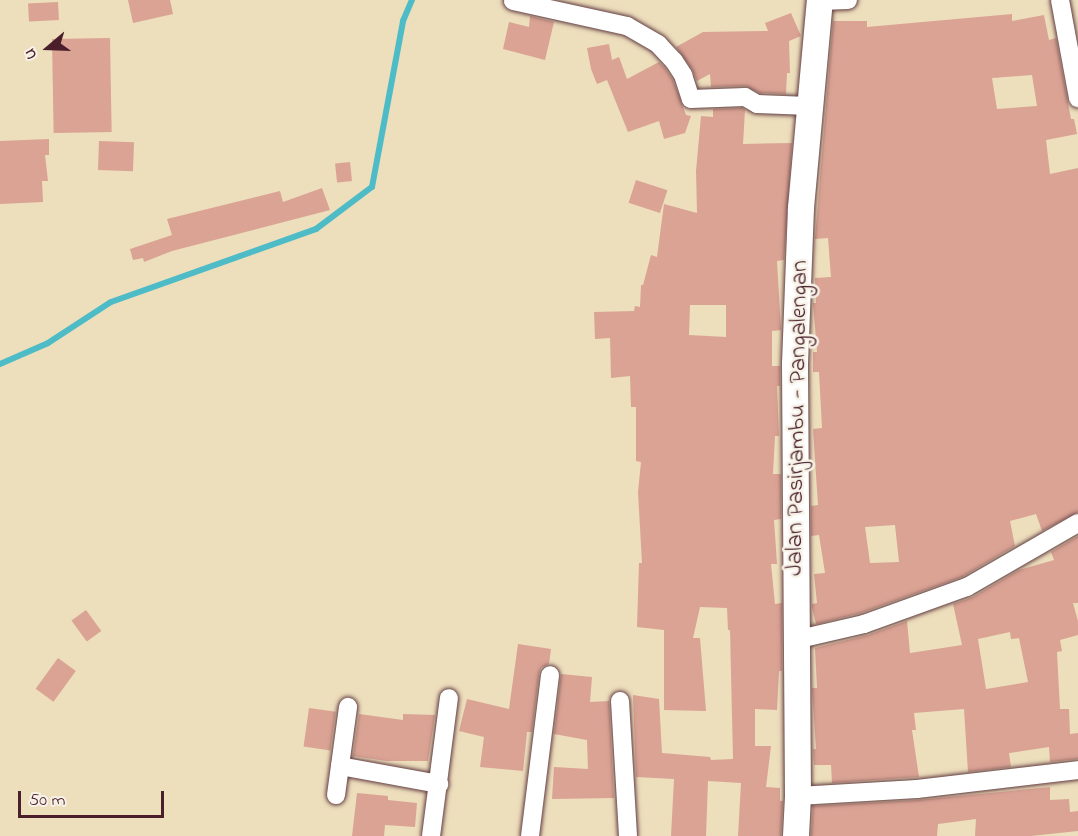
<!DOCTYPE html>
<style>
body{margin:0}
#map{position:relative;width:1078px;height:836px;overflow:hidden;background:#eddebc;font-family:"Indie Flower",sans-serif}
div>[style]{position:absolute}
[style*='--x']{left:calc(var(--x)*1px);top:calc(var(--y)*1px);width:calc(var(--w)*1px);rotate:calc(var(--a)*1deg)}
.stream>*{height:6px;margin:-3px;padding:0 3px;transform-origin:3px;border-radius:3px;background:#4ebcc7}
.building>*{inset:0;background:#daa394;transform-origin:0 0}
.roads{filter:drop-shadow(0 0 2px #623c41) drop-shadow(0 0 2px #623c41)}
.minor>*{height:18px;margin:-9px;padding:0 9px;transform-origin:9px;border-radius:9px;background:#fff}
.secondary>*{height:26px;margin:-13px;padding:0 13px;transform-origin:13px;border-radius:13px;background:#fff}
span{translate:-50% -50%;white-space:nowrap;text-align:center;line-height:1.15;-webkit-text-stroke:5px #f7f3e8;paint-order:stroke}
.street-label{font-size:24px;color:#4a1f2b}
.north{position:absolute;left:18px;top:18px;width:60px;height:60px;-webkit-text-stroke:4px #f7f3e8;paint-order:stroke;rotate:251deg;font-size:16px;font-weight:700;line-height:24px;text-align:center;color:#4a1f2b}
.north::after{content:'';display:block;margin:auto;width:21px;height:27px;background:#4a1f2b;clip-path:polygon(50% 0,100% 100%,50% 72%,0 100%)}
.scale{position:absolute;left:18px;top:791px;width:146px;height:27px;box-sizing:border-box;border:3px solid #4a1f2b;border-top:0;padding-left:8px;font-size:18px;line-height:21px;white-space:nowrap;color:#4a1f2b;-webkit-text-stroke:4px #f7f3e8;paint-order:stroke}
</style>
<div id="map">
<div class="stream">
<div style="--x:0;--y:364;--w:52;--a:-23.6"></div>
<div style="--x:48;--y:343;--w:75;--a:-33.1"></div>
<div style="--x:111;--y:302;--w:218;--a:-19.6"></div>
<div style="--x:316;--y:229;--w:70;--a:-36.9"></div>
<div style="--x:372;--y:187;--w:169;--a:-79.4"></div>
<div style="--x:403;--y:21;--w:23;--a:-67"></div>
</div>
<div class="building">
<div style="clip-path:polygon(128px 0,170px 0,173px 14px,133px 23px)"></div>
<div style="left:58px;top:2px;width:18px;height:30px;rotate:87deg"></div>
<div style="clip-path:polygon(791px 13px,801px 36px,789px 41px,790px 73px,787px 73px,786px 94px,760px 93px,745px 86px,711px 87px,710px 74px,697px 81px,692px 69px,676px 47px,703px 32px,768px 31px,765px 23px)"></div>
<div style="clip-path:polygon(evenodd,1012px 14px,1012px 21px,1044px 15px,1049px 40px,1056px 38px,1071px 119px,1074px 119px,1077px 134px,1046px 140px,1050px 174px,1078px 168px,1078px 512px,1042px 531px,1036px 514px,1010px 521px,1015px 546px,962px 577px,861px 613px,816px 624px,812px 607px,812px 604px,817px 603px,814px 574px,825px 573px,819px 535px,811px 536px,811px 506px,818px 505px,813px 429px,822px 428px,819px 372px,813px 372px,813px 352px,817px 352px,813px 303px,816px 303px,815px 278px,831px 277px,828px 238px,815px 239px,833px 21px,867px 21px,867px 27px,1012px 14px,1032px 75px,1037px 106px,997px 109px,992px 78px,1032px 75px,1012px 14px,895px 525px,899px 562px,870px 563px,865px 527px,895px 525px)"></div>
<div style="clip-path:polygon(530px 16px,554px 22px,545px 60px,503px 49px,509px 22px,529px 27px)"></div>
<div style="left:110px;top:38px;width:94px;height:58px;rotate:89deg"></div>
<div style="clip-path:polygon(609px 44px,612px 60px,619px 57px,627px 79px,659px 62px,665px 68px,673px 80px,686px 115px,691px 116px,685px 133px,664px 139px,659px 121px,628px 132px,607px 80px,597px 84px,591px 69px,587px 48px)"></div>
<div style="clip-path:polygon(evenodd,742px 108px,745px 110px,743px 144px,792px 143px,784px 260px,777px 261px,781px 330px,772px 331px,772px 366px,780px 366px,780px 386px,777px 386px,779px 436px,775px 436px,773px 474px,781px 474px,781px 519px,774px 520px,777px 564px,771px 564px,775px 604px,782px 603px,782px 671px,779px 671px,777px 710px,755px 709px,755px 746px,771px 746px,766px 787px,780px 788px,780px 801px,783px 801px,781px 836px,738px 836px,741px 783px,708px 781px,706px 836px,671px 836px,674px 779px,636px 777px,633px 695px,659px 699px,662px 753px,710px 757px,711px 760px,733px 759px,730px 630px,728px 630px,727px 608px,700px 607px,693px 638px,700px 638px,706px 711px,664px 710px,664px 630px,637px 627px,639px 563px,642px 563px,638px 492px,641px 462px,636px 461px,636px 407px,631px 407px,630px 376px,611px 378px,610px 338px,595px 339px,594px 312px,634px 311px,635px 306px,640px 307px,641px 285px,643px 285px,651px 255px,657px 257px,664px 204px,697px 213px,696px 171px,701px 116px,713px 117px,713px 109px,742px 108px,690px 305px,726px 305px,726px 337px,689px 335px,690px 305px)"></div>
<div style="clip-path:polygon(49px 139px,49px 155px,45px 155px,48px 181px,42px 181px,43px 202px,0 204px,0 141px)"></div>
<div style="left:99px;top:141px;width:35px;height:29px;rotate:2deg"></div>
<div style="left:350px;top:162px;width:19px;height:15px;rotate:84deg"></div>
<div style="left:636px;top:180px;width:33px;height:24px;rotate:18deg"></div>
<div style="clip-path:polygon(322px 188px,330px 210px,172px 251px,144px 262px,143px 258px,133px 260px,130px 249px,172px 235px,167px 219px,280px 191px,283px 202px)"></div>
<div style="clip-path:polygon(evenodd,1078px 536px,1078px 603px,1073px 603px,1078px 621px,1078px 635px,1060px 640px,1062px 651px,1057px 652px,1060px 709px,1069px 709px,1070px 734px,1078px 733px,1078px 759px,1050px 762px,1049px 747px,1009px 753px,1011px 767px,968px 772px,964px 709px,914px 713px,916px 730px,912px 730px,919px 777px,832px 783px,831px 765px,814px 765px,813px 749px,816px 749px,812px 688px,817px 688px,815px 648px,868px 635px,907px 621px,910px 653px,962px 645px,953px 604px,973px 597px,1019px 570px,1054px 560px,1051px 552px,1078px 536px,1010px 632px,1011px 639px,1019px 638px,1028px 682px,986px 689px,978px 639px,1010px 632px)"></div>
<div style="left:86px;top:610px;width:26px;height:18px;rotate:54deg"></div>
<div style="clip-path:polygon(518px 644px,551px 649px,549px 664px,541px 668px,539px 674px,532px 732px,527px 732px,523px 771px,480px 767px,484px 737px,459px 731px,467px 699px,509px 709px)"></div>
<div style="left:58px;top:658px;width:22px;height:38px;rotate:36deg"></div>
<div style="clip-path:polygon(561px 674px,592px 677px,590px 702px,609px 701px,614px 798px,552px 799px,554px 767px,588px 769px,587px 740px,554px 734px)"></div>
<div style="left:309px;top:708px;width:27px;height:39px;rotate:8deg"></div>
<div style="clip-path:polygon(359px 714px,403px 720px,403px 714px,435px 715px,428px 761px,386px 761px,353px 756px)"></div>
<div style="clip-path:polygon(1050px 787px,1050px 800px,1069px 799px,1070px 812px,1078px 811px,1078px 831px,1031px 836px,975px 836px,976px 819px,938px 824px,937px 836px,811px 836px,813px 806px,918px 800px)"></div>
<div style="clip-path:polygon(357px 793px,388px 796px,388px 800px,417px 803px,415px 827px,385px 825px,384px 836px,352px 836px)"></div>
</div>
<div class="roads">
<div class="minor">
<div style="--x:1060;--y:0;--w:100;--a:79.6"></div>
<div style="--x:513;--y:1;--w:117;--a:12.4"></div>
<div style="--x:627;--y:26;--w:36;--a:30"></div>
<div style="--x:658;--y:44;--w:23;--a:47"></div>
<div style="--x:674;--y:61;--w:17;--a:57"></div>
<div style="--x:683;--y:75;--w:25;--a:72"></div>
<div style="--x:691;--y:99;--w:54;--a:-2.1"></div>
<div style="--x:745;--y:97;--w:14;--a:30"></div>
<div style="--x:757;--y:104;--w:52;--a:2.2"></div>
<div style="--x:820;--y:1;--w:28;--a:-2"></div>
<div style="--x:795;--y:640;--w:71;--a:-13.1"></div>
<div style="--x:864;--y:624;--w:109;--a:-19.8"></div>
<div style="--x:967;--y:587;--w:128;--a:-30"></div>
<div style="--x:620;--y:701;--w:135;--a:86.6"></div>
<div style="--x:340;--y:766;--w:101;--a:10.3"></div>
<div style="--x:336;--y:795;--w:89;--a:-82.2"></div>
<div style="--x:798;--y:796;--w:119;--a:-3.4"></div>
<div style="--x:917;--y:789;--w:162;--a:-6.7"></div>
<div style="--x:431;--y:836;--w:139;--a:-82.6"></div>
<div style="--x:530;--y:836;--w:162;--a:-82.9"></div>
</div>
<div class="secondary">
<div style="--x:796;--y:836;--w:40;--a:-87.1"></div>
<div style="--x:798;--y:796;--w:432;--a:-90.4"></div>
<div style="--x:795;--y:364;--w:156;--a:-87.8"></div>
<div style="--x:801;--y:208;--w:209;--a:-84.8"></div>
</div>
</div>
<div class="street-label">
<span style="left:798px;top:418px;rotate:-89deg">Jalan Pasirjambu - Pangalengan</span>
</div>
<div class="north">U</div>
<div class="scale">50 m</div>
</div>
